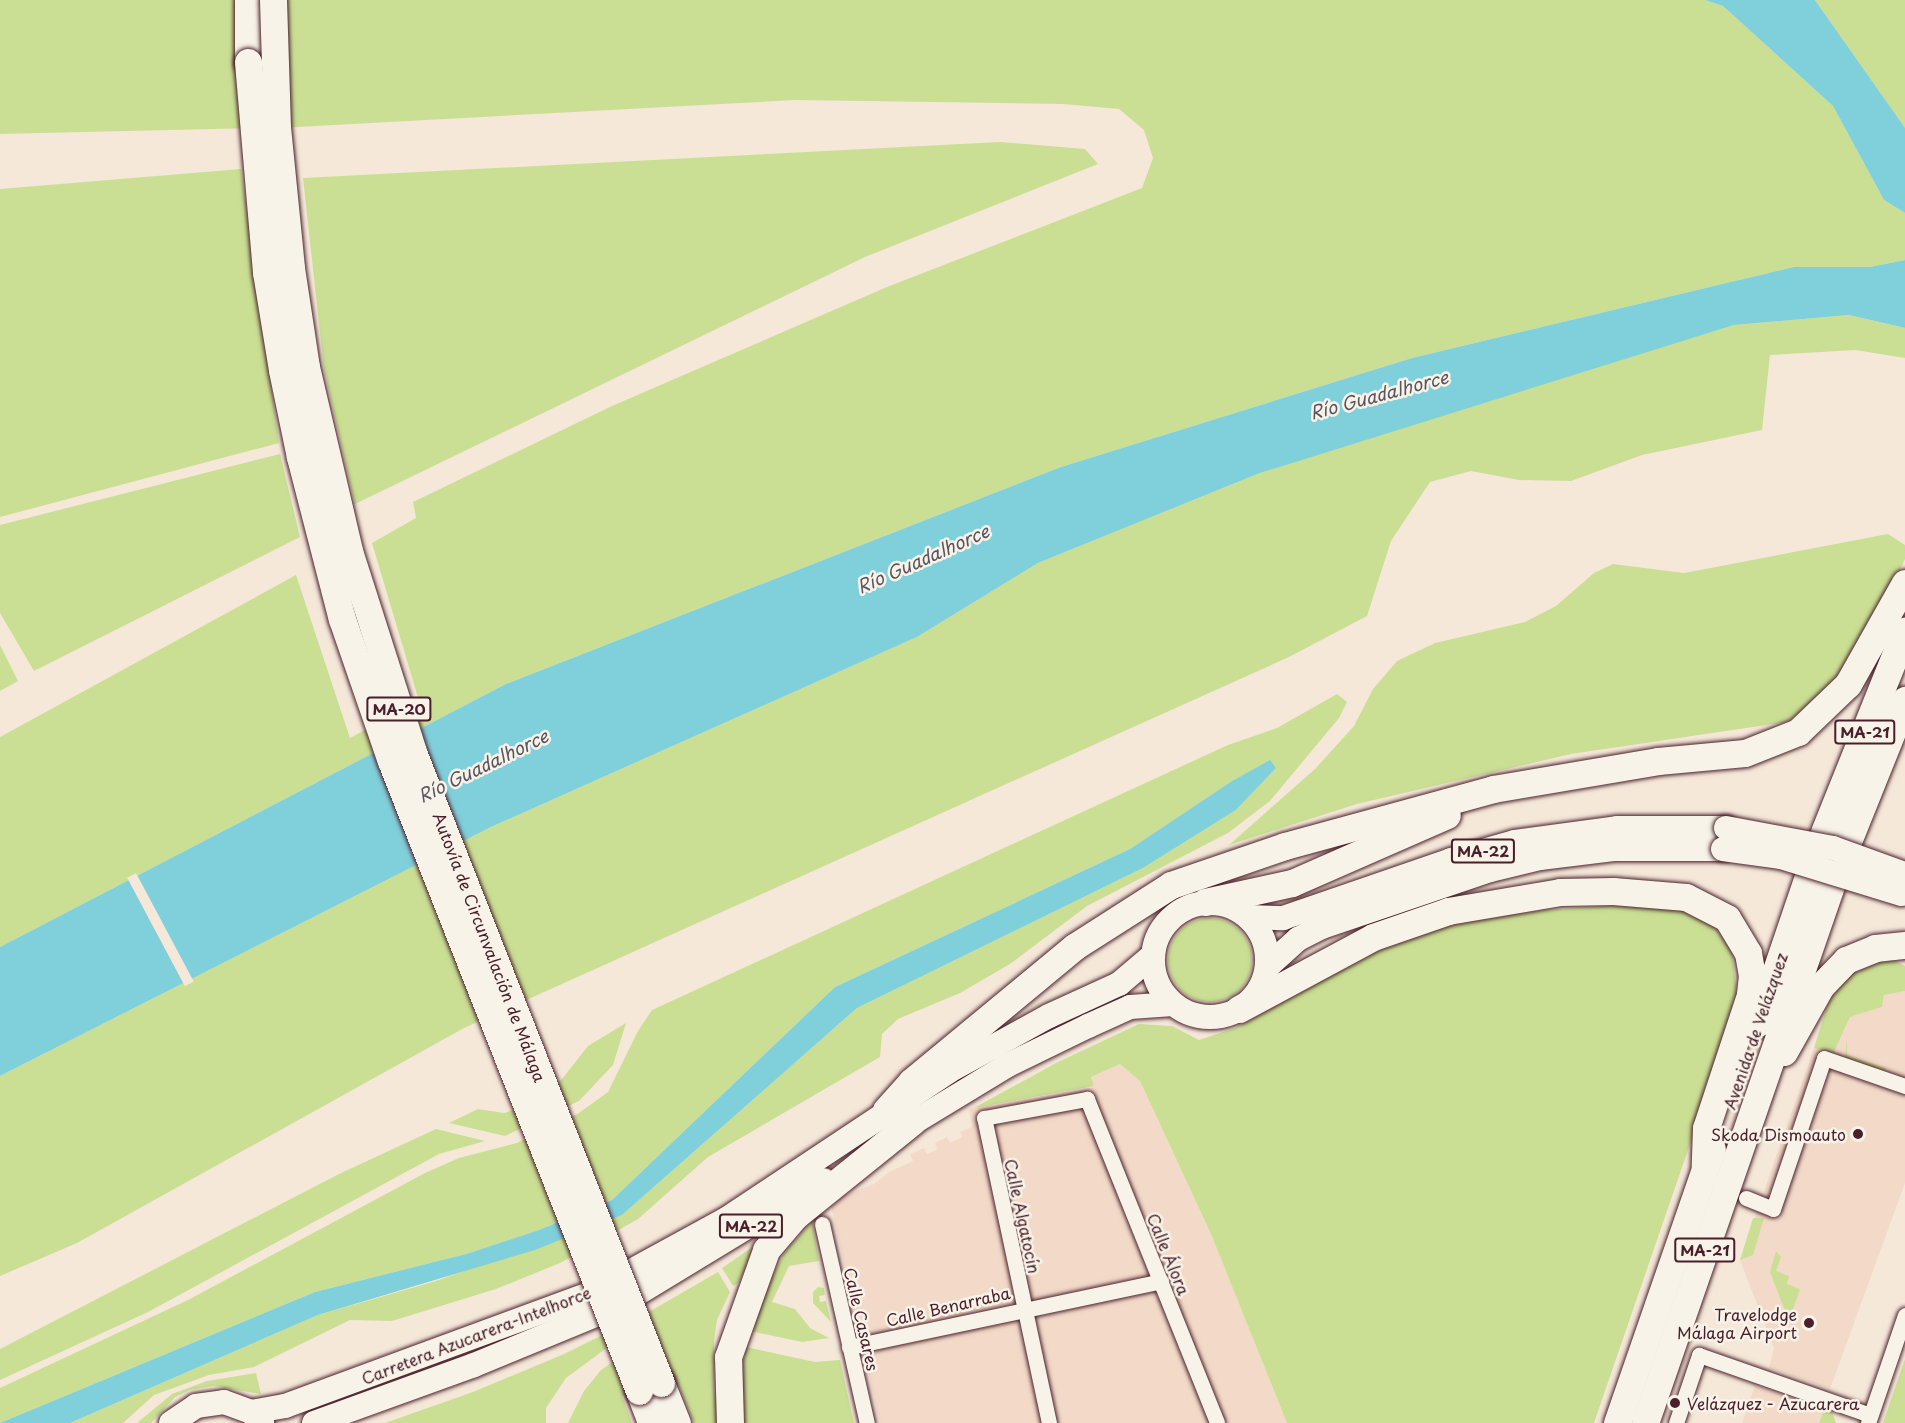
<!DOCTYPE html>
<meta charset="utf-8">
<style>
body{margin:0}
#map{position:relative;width:1905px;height:1423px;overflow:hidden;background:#f5e8d9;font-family:"Playpen Sans",sans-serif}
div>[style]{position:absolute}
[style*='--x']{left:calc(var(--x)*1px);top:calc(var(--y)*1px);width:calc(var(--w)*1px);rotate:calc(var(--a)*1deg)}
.built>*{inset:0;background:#f3dac8}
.green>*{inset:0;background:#cadf94}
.round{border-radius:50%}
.water>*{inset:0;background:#80d0db}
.pier>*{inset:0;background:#f5e8d9;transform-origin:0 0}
.roads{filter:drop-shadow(0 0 2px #4a1f2b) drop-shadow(0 0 2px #4a1f2b)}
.street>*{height:15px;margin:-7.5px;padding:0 7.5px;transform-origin:7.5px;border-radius:7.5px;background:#f7f3e8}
.primary>*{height:24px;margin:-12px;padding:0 12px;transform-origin:12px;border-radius:12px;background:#f7f3e8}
.primary>.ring{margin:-12px;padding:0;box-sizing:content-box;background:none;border:24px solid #f7f3e8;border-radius:50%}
.highway>*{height:27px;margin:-13.5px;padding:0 13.5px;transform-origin:13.5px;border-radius:13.5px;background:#f7f3e8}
.bridges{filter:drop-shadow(0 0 2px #4a1f2b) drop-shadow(0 0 2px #4a1f2b)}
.primary-bridge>*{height:24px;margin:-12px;padding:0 12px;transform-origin:12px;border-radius:12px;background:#f7f3e8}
.highway-bridge>*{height:27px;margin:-13.5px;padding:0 13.5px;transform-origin:13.5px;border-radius:13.5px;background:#f7f3e8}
.dots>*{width:16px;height:16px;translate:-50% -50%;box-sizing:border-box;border:3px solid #f7f3e8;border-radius:50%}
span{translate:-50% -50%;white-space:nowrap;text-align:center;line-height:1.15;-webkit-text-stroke:5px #f7f3e8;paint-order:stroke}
.shield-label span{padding:2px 4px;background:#f7f3e8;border:2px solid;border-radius:4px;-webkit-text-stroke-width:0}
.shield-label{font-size:15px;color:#4a1f2b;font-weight:700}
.street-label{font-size:16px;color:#4a1f2b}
.poi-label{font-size:16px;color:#4a1f2b}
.right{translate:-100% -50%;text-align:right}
.left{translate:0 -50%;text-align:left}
.water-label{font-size:18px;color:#5a5460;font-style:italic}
</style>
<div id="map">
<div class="built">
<div style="clip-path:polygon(1905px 991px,1905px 1183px,1830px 1389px,1769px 1368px,1774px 1348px,1740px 1260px,1814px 1048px,1833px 1054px,1850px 1017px,1882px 1007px,1884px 995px)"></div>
<div style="clip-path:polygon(1120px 1064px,1140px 1081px,1211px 1234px,1287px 1423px,880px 1423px,830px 1201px,874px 1184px,889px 1172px,913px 1161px,910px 1154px,924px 1148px,927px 1154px,937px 1149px,935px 1143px,947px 1137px,950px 1143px,962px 1137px,960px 1132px,972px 1127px,969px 1109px,1094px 1087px,1091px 1077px)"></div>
<div style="clip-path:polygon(1755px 1385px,1824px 1409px,1819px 1423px,1742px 1423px)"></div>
</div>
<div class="green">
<div style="clip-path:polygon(0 0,1705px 0,1723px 6px,1833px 106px,1884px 200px,1905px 213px,1905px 260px,1870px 267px,1794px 267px,1412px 358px,1061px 467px,506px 684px,0 947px,0 737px,296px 575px,350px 738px,419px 701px,372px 543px,416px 518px,413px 502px,612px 406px,887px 287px,1142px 188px,1153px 158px,1144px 130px,1119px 109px,1063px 104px,795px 100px,297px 127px,0 134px)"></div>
<div style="clip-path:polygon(1815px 0,1905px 0,1905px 128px,1904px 127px)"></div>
<div style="clip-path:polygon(1000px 142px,1085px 149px,1098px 164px,865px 257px,355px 504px,324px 369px,303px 178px)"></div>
<div style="clip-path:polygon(241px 169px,279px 443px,0 517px,0 189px)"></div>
<div style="clip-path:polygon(1849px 315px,1905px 328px,1905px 358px,1855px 350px,1770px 355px,1762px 430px,1642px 455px,1571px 481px,1519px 480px,1471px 471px,1430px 482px,1391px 541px,1367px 616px,1289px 657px,464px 1028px,77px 1243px,0 1276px,0 1076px,491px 827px,917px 637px,1038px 563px,1260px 473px,1465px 406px,1734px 325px)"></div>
<div style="clip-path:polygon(280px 454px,300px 537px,34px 671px,0 613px,0 525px)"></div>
<div style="clip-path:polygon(1888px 534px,1905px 545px,1905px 559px,1882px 609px,1820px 700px,1786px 722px,1571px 754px,1357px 804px,1229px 845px,1315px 769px,1354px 726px,1373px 689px,1397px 661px,1435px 643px,1525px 622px,1556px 606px,1594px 573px,1613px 564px,1684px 573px)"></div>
<div style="clip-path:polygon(0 645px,18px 681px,0 691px)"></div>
<div style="clip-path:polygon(1337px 694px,1347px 702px,1339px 718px,1270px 801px,1228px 833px,1087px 906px,1010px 964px,960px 993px,898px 1019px,882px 1034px,880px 1057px,708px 1157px,638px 1219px,560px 1263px,496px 1289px,392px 1321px,350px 1320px,254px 1367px,209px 1375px,154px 1395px,123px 1423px,70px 1423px,318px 1315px,436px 1281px,622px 1215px,857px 1008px,1143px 868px,1236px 810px,1276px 768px,1269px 761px,1232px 781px,1130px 849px,835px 987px,612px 1200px,539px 1230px,466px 1254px,315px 1292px,0 1423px,0 1388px,188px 1300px,425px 1173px,459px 1158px,517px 1143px,579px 1113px,608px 1092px,638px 1031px,652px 1010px,1228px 745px,1277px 728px)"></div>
<div style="clip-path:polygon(1634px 904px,1684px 911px,1713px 925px,1732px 950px,1738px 1005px,1594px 1423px,1287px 1423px,1211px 1234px,1140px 1081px,1120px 1064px,1091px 1077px,1094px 1086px,974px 1108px,1056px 1063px,1139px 1024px,1172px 1026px,1199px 1040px,1235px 1028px,1376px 949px,1452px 924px,1545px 910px)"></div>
<div class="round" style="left:1168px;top:918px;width:84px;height:84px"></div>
<div style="clip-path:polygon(1888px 957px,1905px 966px,1905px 991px,1884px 995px,1882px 1007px,1850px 1017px,1833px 1054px,1814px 1048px,1828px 1003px,1844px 978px)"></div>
<div style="clip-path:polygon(626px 1023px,613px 1065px,579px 1101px,505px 1136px,449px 1123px,478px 1109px,504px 1113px,534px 1104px,562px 1079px,588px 1046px)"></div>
<div style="clip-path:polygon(1847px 1039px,1847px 1055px,1886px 1068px,1885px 1072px,1845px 1058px)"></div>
<div style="clip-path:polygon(436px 1129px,485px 1141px,439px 1154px,148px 1312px,0 1380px,0 1349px,339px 1174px)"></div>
<div style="clip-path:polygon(1753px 1218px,1764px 1218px,1753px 1255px,1740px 1260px)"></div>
<div style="clip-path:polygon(812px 1221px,819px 1261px,789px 1266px,772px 1302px,795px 1309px,810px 1328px,829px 1338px,802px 1342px,750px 1331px,767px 1285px,785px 1252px)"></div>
<div style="clip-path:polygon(760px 1242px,738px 1283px,733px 1286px,722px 1268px)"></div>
<div style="clip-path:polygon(1776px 1251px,1781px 1257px,1776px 1271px,1789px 1276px,1787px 1284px,1800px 1289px,1789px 1321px,1770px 1272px)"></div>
<div style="clip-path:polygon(718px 1272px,730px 1292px,717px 1320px,714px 1341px,714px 1391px,721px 1423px,694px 1423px,676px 1379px,622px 1396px,632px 1423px,568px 1423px,584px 1391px,601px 1370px,633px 1348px,627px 1333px,566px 1378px,546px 1408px,546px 1423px,385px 1423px,473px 1392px,564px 1354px,647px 1313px)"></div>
<div style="clip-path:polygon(818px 1287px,824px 1288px,825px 1295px,819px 1296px,820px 1302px,826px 1301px,831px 1322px,813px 1303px,813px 1292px)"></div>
<div style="clip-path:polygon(746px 1347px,815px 1362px,840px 1360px,854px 1423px,742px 1423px,740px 1379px)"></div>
<div style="clip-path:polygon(1905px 1359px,1905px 1423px,1883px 1423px)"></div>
<div style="clip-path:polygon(256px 1373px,261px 1394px,214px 1386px,190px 1390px,175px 1397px,151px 1423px,137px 1423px,172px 1394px,207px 1381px)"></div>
<div style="clip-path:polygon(1824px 1409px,1832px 1412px,1836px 1423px,1819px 1423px)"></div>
</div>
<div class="water">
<div style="clip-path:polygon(1705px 0,1815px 0,1905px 128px,1905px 213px,1884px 200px,1833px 106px,1723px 6px)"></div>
<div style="clip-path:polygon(1905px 260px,1905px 328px,1849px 315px,1734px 325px,1260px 473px,1038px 563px,917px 637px,491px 827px,0 1076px,0 947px,506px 684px,1061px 467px,1412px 358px,1794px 267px,1870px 267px)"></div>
<div style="clip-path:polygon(1270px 760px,1276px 768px,1236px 810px,1143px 868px,857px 1008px,622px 1215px,535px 1250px,318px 1315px,70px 1423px,0 1423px,315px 1292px,466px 1254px,539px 1230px,612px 1200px,835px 987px,1130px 849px,1232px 781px)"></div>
</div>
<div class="pier">
<div style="left:136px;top:873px;width:123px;height:10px;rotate:62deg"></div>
</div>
<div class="roads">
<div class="street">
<div style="--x:1746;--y:1198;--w:29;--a:22"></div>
<div style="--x:1773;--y:1209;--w:159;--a:-71.3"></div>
<div style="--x:1824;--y:1058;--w:86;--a:19.1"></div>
<div style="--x:822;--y:1224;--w:204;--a:77.3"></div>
<div style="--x:849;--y:1347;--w:319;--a:-11.9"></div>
<div style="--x:1049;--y:1423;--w:312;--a:-102"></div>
<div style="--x:984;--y:1118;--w:105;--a:-10.5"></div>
<div style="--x:1087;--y:1099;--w:349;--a:68.1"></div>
<div style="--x:1676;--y:1423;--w:72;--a:-71.3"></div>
<div style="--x:1699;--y:1355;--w:181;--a:19.3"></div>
<div style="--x:1868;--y:1423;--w:114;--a:-71.1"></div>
</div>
<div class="primary">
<div class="ring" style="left:1153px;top:903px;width:90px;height:90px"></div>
<div style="--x:1249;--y:917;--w:34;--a:2"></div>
<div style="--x:1283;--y:918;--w:178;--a:-19"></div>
<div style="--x:1451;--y:860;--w:66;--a:-15.7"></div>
<div style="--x:1515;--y:842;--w:103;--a:-7.8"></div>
<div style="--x:1617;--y:828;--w:109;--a:0"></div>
<div style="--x:1267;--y:967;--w:42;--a:-42.1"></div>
<div style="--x:1298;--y:939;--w:27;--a:-27"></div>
<div style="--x:1322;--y:927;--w:177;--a:-18.7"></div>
<div style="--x:1490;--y:870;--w:51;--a:-13.5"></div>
<div style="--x:1540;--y:858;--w:74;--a:-7"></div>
<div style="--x:1613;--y:849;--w:110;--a:0"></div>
<div style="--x:896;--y:1133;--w:131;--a:-31.3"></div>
<div style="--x:1008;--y:1065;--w:89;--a:-26"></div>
<div style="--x:1088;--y:1026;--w:46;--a:-24.3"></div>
<div style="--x:1130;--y:1007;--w:43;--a:-4"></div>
<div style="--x:251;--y:1412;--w:35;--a:-10"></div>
<div style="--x:285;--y:1406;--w:324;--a:-20.2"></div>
<div style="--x:589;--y:1294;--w:155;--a:-28.6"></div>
<div style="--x:725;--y:1220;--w:269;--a:-33.6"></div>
<div style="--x:949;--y:1071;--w:114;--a:-28.8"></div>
<div style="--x:1049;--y:1016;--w:77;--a:-24.6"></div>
<div style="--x:1119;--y:984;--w:43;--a:-40.3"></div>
<div style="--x:171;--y:1423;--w:30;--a:-34"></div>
<div style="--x:196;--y:1406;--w:28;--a:-8"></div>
<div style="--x:224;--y:1402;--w:29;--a:20"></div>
<div style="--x:251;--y:1412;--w:15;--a:42"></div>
<div style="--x:314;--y:1423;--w:170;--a:-19.9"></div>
<div style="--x:474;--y:1365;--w:155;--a:-22.4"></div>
<div style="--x:617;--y:1306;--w:242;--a:-31.3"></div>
</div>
<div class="highway">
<div style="--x:248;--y:0;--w:62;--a:90"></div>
<div style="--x:1824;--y:832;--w:217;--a:-68.1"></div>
<div style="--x:1849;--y:839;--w:150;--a:-68.1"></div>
<div style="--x:1205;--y:902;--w:89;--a:-12.3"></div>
<div style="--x:1292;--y:883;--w:169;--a:-23.7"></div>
<div style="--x:1239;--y:1009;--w:152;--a:-28.2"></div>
<div style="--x:1373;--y:937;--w:79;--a:-19.1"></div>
<div style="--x:1448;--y:911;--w:114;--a:-9.6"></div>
<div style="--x:1560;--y:892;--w:53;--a:-1.1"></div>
<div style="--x:1613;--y:891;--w:73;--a:4.7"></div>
<div style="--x:1686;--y:897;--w:46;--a:27.1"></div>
<div style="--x:1727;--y:918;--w:41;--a:59"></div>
<div style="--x:1748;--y:953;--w:22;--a:80"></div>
<div style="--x:1752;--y:975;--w:20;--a:96"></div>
<div style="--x:1750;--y:995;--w:140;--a:108.3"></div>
<div style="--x:1706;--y:1128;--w:38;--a:92"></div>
<div style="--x:1758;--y:1023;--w:155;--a:-71.2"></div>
<div style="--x:1784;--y:1052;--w:76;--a:-60.7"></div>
<div style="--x:1821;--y:986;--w:36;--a:-46"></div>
<div style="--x:1846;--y:960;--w:31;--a:-22"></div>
<div style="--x:1875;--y:948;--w:30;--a:-6"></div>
<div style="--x:886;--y:1110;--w:38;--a:-48"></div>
<div style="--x:911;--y:1082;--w:212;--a:-39.6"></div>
<div style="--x:1074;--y:947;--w:115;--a:-32.6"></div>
<div style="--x:1171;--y:885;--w:120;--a:-18.9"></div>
<div style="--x:1285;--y:846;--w:216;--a:-15.3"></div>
<div style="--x:1493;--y:789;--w:167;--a:-9.6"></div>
<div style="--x:1658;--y:761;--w:87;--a:-5.3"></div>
<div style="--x:1745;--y:753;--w:57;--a:-21.6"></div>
<div style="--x:1798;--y:732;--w:69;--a:-43.8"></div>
<div style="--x:1848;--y:684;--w:116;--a:-60.6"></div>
<div style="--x:661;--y:1383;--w:43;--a:68.2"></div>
<div style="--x:639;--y:1391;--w:34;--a:69"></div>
<div style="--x:730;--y:1423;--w:66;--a:-91.7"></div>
<div style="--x:728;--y:1357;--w:114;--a:-70.4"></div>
<div style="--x:766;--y:1250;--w:45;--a:-49.5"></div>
<div style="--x:795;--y:1216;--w:150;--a:-38.8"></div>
<div style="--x:1617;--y:1423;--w:290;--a:-70.9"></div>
<div style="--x:1645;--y:1423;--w:571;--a:-70.9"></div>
</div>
</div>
<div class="bridges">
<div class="primary-bridge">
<div style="--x:1726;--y:828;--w:109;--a:10.6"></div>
<div style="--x:1833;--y:848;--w:77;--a:19.9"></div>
<div style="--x:1723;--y:849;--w:59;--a:7.9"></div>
<div style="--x:1781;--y:857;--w:126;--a:17.1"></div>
</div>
<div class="highway-bridge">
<div style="--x:273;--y:0;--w:127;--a:88.2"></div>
<div style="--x:277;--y:127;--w:142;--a:84.3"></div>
<div style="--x:291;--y:268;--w:100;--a:81.4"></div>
<div style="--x:306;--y:367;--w:189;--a:76.8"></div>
<div style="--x:349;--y:551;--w:211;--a:72.3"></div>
<div style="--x:413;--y:752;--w:678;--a:68.54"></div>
<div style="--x:248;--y:62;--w:211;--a:85.1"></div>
<div style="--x:266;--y:272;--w:99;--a:80.7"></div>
<div style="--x:282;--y:370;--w:89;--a:78.3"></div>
<div style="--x:300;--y:457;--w:167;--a:75.5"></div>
<div style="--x:342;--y:619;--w:150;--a:71"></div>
<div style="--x:391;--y:761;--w:677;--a:68.51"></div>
</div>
</div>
<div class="dots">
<div style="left:1858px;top:1134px;background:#4a1f2b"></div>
<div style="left:1809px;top:1323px;background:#4a1f2b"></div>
<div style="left:1675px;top:1403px;background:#4a1f2b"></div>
</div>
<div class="shield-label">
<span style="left:399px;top:709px">MA-20</span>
<span style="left:1865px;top:732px">MA-21</span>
<span style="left:1483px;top:851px">MA-22</span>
<span style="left:751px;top:1226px">MA-22</span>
<span style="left:1705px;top:1250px">MA-21</span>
</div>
<div class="street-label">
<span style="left:490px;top:947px;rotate:69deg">Autovía de Circunvalación de Málaga</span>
<span style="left:1755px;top:1031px;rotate:-71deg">Avenida de Velázquez</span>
<span style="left:1023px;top:1216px;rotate:78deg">Calle Algatocín</span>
<span style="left:1169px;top:1254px;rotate:68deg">Calle Álora</span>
<span style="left:948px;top:1306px;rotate:-13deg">Calle Benarraba</span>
<span style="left:862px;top:1319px;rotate:77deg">Calle Casares</span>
<span style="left:476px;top:1335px;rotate:-21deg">Carretera Azucarera-Intelhorce</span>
</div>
<div class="poi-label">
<span class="right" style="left:1846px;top:1134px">Skoda Dismoauto</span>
<span class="right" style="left:1797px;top:1323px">Travelodge<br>Málaga Airport</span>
<span class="left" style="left:1687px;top:1403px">Velázquez - Azucarera</span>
</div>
<div class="water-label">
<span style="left:1379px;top:395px;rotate:-15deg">Río Guadalhorce</span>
<span style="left:923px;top:559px;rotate:-24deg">Río Guadalhorce</span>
<span style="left:483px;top:766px;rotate:-26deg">Río Guadalhorce</span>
</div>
</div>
